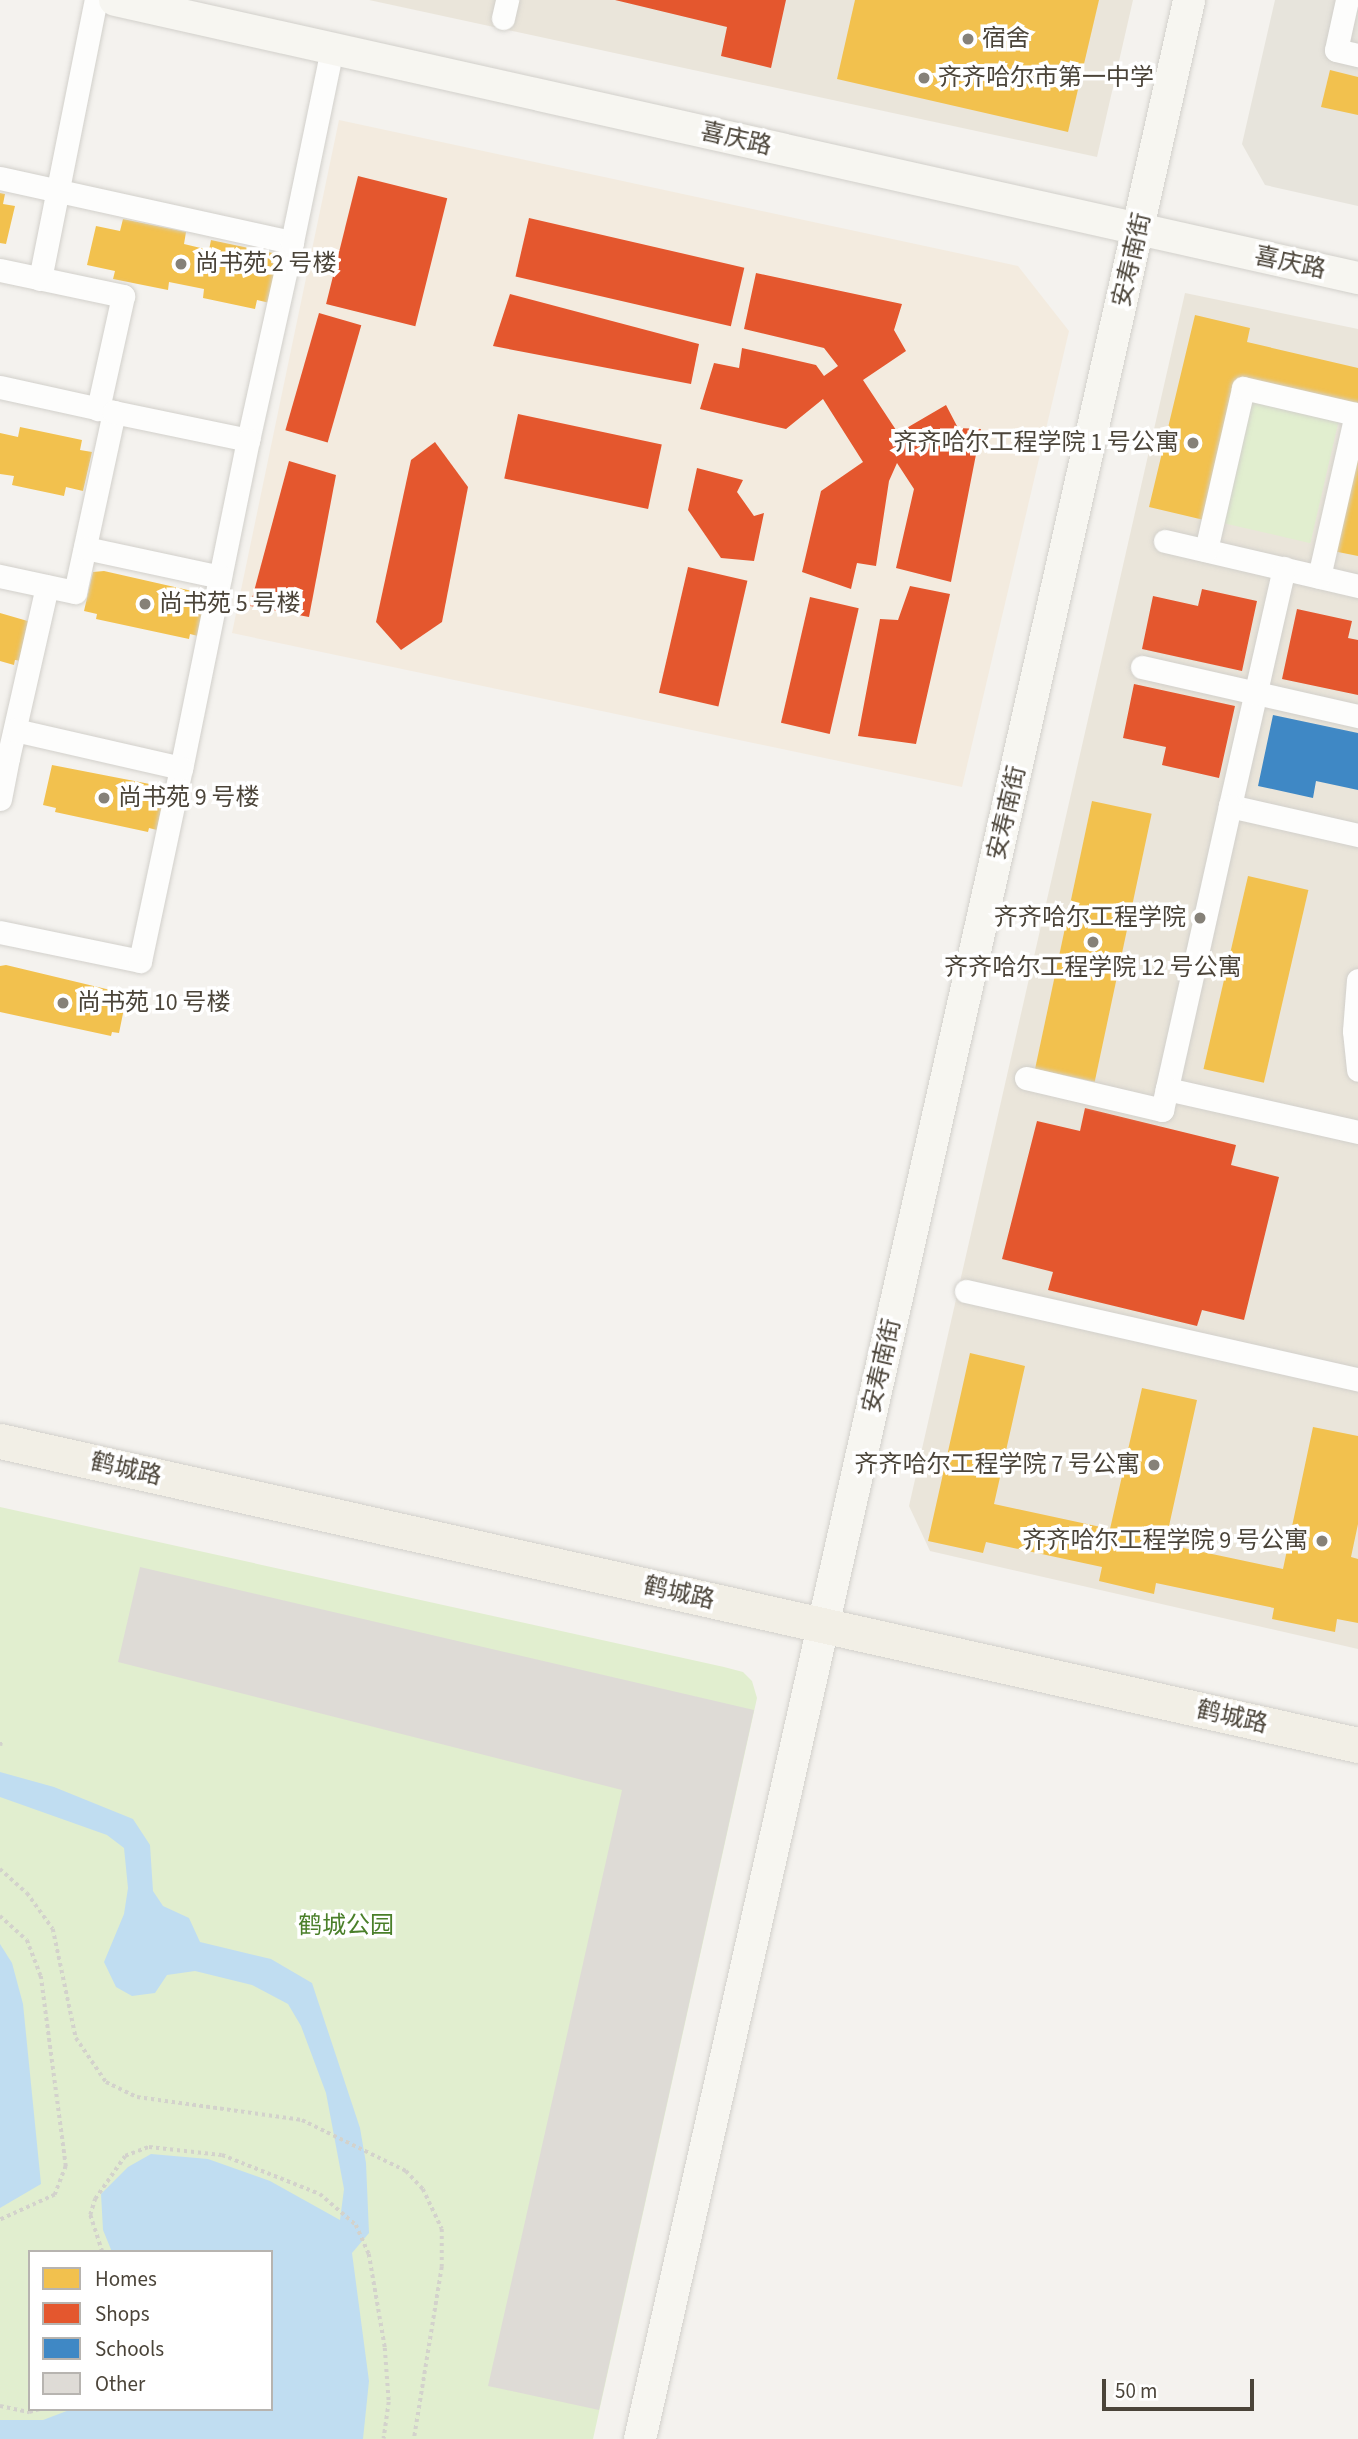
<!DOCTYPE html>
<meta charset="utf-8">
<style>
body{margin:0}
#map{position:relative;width:1358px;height:2439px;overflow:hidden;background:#f4f2ee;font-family:"Source Sans 3","Noto Sans SC",sans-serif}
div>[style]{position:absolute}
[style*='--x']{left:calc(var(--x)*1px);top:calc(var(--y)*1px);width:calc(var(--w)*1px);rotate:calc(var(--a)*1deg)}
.residential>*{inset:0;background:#e7e4dc}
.commercial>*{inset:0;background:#f3ebdf}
.education>*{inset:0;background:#eae5da}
.green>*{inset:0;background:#e1eecf;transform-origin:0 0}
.water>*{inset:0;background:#c0ddf1}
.homes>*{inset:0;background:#f2c14e;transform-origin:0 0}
.shops>*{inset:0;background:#e4572e;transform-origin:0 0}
.schools>*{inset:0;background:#3f88c5}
.building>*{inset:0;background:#dedbd6}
.path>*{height:3.5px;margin-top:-1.75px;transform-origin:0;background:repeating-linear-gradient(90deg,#d3d2cc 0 3.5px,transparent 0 7px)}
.roads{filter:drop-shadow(0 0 2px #d2d0cb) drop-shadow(0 0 2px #d2d0cb)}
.street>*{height:23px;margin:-11.5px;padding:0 11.5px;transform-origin:11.5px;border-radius:11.5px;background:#fdfdfc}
.secondary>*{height:32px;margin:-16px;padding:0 16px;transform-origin:16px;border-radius:16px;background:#f7f6f1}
.primary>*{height:35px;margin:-17.5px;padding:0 17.5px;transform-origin:17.5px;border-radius:17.5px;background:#f2efe6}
.dots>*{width:19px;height:19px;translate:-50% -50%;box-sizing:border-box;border:4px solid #fff;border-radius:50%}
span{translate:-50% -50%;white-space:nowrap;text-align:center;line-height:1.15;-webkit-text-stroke:7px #fff;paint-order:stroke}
.poi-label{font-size:24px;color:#4b4439}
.left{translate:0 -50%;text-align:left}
.right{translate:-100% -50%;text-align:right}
.street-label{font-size:24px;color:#4b4439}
.park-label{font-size:24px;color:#4a7f2a}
.legend{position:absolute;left:28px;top:2250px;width:245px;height:161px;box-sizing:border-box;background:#fff;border:2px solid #b7b4b0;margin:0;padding:9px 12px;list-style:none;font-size:21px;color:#4b4439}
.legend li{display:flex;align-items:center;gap:14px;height:35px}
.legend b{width:35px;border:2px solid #b7b4b0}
.scale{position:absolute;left:1102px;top:2379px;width:152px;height:32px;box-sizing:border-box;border:4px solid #4b4439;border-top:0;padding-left:9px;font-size:21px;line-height:24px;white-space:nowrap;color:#4b4439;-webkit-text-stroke:5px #fff;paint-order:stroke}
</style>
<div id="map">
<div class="residential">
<div style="clip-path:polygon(1275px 0,1358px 0,1358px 206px,1265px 185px,1242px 144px)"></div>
</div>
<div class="commercial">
<div style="clip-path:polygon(339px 120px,1018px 266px,1069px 331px,962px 787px,232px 633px)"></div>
</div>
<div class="education">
<div style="clip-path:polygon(369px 0,1133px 0,1097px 157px)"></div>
<div style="clip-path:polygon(1185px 293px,1358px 329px,1358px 1649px,930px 1551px,909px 1506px)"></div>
</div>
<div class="green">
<div style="left:1251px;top:396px;width:91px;height:130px;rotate:13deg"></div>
<div style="clip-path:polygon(evenodd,0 1507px,724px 1667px,743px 1672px,752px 1681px,757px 1698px,593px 2439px,0 2439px,0 1507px,30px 2252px,271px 2252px,271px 2409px,30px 2409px,30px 2252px)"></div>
</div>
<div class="water">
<div style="clip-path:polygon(0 1772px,54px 1787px,133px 1819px,150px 1845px,153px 1891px,163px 1906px,189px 1918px,200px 1942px,271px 1959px,312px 1983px,360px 2128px,366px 2163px,369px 2233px,352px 2253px,369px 2381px,363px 2439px,0 2439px,0 2420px,43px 2420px,72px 2409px,271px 2409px,271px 2252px,112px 2252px,103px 2230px,101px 2194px,128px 2167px,151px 2154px,208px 2159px,270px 2181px,340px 2220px,344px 2189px,326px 2093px,301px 2026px,288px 2004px,252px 1985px,195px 1971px,167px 1975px,155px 1993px,132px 1996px,116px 1987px,104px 1962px,124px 1914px,128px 1888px,124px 1848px,107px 1835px,0 1797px)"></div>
<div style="clip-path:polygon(0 1944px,12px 1963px,23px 2004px,41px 2184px,0 2208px)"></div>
</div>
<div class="homes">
<div style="clip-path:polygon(855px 0,1099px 0,1068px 132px,837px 79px)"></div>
<div style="clip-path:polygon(1330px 70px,1358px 77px,1358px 115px,1321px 107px)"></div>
<div style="clip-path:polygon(0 193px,5px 194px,3px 204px,15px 206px,6px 244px,0 243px)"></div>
<div style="clip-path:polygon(123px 219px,186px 232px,184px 244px,209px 250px,211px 240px,273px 253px,271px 263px,282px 265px,274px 304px,257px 300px,255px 309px,203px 298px,204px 289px,169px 282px,168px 290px,113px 279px,115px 271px,87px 265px,96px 226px,120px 231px)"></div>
<div style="clip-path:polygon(1195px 315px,1250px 328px,1247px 342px,1358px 368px,1358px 407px,1238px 379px,1204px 520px,1149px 507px)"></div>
<div style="clip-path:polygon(20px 427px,82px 440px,80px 450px,92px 452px,83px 491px,66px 487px,64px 496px,12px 485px,14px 476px,0 474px,0 433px,18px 437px)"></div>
<div style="clip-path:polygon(1358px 442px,1358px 556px,1333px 551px)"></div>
<div style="clip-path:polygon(104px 571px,201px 593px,206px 597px,198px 636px,190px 634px,189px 639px,96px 619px,97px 614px,84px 611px,93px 572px)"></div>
<div style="clip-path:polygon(0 613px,31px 622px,22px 661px,15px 660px,14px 665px,0 661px)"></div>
<div style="clip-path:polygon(52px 765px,160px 786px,165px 791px,157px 830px,149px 828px,148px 832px,55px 812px,56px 808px,43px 805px)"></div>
<div style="left:1092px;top:801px;width:61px;height:274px;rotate:12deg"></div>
<div style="left:1248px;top:876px;width:62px;height:198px;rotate:13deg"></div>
<div style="clip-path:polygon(6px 965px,127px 994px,119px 1033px,112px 1032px,111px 1036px,0 1012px,0 966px)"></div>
<div style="clip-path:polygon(970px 1353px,1025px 1366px,994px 1504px,1110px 1529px,1142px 1388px,1197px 1400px,1165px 1544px,1283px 1569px,1313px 1427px,1358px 1436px,1358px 1524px,1351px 1557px,1358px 1559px,1358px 1623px,1337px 1619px,1335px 1632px,1272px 1619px,1274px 1608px,1156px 1583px,1154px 1594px,1099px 1581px,1102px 1567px,986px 1542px,983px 1553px,928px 1541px)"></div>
</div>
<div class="shops">
<div style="clip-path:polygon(615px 0,786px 0,771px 68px,721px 56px,727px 27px)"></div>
<div style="left:358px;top:176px;width:92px;height:132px;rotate:14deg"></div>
<div style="left:529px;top:218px;width:221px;height:60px;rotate:13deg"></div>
<div style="clip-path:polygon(756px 273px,902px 304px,894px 330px,906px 351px,863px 380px,898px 433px,946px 405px,958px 428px,981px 429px,951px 582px,896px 568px,914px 489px,897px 463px,889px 481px,876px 566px,857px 563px,851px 589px,802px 572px,821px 491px,863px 462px,823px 399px,786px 429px,700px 409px,714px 363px,739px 368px,742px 348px,816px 365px,824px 376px,838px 366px,824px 348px,744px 329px)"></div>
<div style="clip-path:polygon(510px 294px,699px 344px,691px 384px,493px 346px)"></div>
<div style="left:319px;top:313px;width:44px;height:122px;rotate:16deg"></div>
<div style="left:518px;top:414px;width:147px;height:66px;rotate:12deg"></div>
<div style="clip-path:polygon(435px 442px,468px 487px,442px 622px,401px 650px,376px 622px,411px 460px)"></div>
<div style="clip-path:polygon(289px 461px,336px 475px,309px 617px,250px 606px)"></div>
<div style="clip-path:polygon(697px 468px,743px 480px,737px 492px,754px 516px,764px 513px,754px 561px,721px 558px,688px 510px)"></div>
<div style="left:688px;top:567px;width:61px;height:129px;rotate:13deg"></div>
<div style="clip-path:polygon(910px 586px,950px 594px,916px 744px,858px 736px,880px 619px,898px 620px)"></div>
<div style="clip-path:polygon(1202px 589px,1257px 601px,1242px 671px,1142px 649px,1153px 596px,1198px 606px)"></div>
<div style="left:810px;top:597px;width:50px;height:129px;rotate:13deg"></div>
<div style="clip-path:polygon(1297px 609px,1352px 621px,1348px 638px,1358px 640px,1358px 695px,1282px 679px)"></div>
<div style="clip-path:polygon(1134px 684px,1235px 706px,1219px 778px,1162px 765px,1166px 747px,1123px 738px)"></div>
<div style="clip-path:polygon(1085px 1108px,1236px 1145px,1231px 1165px,1279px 1177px,1244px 1320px,1202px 1310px,1197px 1326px,1048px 1290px,1053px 1272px,1002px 1259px,1037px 1121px,1080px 1131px)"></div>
</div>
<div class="schools">
<div style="clip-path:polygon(1273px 715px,1358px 733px,1358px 790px,1316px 781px,1313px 798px,1258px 786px)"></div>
</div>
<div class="building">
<div style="clip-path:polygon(140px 1567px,754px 1710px,599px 2410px,488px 2386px,622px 1790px,118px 1662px)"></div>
</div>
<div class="path">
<div style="--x:0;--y:1746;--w:6;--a:-81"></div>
<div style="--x:0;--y:1869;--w:36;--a:42"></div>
<div style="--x:27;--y:1893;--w:44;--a:54.2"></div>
<div style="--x:53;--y:1929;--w:111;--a:78.1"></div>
<div style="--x:76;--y:2038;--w:53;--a:55.7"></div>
<div style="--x:106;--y:2082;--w:34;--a:26"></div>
<div style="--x:137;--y:2097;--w:167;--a:7.9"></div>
<div style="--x:302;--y:2120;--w:116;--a:26.1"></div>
<div style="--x:406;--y:2171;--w:25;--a:47"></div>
<div style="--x:423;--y:2189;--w:44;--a:64.6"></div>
<div style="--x:442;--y:2229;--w:38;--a:90"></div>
<div style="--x:442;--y:2267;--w:174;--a:99.2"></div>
<div style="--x:0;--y:1916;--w:36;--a:42"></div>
<div style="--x:27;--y:1940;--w:39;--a:69"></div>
<div style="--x:41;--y:1976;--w:192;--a:82.5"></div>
<div style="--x:66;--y:2166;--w:31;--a:111"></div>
<div style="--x:55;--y:2195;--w:60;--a:155.6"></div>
<div style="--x:102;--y:2252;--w:39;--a:-108"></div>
<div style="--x:90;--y:2215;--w:17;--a:-73"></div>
<div style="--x:95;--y:2199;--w:52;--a:-55.1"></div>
<div style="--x:125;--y:2156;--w:26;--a:-21"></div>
<div style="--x:149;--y:2147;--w:73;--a:6.3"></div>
<div style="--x:222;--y:2155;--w:105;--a:21.7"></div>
<div style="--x:320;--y:2194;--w:48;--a:40.7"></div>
<div style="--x:356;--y:2225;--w:32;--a:66"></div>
<div style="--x:369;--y:2254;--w:95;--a:80.3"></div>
<div style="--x:385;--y:2348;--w:54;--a:85.8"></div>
<div style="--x:389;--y:2402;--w:37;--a:98"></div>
<div style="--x:0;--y:2406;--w:30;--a:12"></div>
<div style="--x:29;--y:2412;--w:11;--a:-15"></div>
</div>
<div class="roads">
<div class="street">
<div style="--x:1347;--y:0;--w:51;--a:102.4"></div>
<div style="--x:1336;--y:50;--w:23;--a:13"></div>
<div style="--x:503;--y:18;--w:18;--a:-77"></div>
<div style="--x:0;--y:178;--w:299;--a:12.4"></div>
<div style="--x:292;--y:242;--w:203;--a:102.5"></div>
<div style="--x:292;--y:242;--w:198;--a:-78.3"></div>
<div style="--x:0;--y:270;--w:126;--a:11.9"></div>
<div style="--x:123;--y:296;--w:116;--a:102.5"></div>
<div style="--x:40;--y:279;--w:285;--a:-78.7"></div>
<div style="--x:0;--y:387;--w:117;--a:12.4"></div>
<div style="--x:114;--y:412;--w:184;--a:102.2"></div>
<div style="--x:75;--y:592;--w:77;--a:-168"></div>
<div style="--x:114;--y:412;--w:137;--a:11.8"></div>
<div style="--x:248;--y:440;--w:335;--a:101.5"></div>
<div style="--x:1165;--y:541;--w:198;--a:13.1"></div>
<div style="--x:85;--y:548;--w:138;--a:12.1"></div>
<div style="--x:1206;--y:550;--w:166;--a:-77.1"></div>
<div style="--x:1243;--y:388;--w:116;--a:13"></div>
<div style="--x:1356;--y:414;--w:167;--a:102.8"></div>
<div style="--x:1284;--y:568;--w:244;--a:102.8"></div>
<div style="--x:1230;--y:806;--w:131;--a:12.8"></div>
<div style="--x:1142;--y:667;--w:221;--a:12.8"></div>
<div style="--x:0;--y:756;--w:8;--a:14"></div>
<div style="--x:8;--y:758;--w:176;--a:-77.2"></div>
<div style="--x:0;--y:799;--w:42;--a:-79"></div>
<div style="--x:1230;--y:806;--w:290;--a:102.6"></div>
<div style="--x:1167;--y:1089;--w:196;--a:12.7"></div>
<div style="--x:0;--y:932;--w:143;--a:11.7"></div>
<div style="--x:140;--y:961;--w:197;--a:-78"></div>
<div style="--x:181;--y:768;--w:170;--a:-167.1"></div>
<div style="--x:1358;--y:980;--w:51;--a:94.5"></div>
<div style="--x:1354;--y:1031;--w:39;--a:84"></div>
<div style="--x:1026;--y:1078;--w:140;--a:13.2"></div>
<div style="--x:1162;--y:1110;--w:22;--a:-77"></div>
<div style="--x:966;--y:1291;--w:402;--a:12.7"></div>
</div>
<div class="secondary">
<div style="--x:115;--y:0;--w:1274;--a:12.61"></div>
<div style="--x:640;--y:2439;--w:2500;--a:-77.31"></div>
</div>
<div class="primary">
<div style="--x:0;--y:1441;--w:1392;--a:12.62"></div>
</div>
</div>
<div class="dots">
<div style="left:968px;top:39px;background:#868178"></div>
<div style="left:924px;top:78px;background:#868178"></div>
<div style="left:181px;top:264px;background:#868178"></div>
<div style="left:1193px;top:443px;background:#868178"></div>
<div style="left:145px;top:604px;background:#868178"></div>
<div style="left:104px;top:798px;background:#868178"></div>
<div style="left:1200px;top:918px;background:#868178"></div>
<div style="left:1093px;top:942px;background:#868178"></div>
<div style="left:63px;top:1003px;background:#868178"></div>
<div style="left:1154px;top:1465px;background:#868178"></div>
<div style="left:1322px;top:1541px;background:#868178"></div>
</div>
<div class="poi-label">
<span class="left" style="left:982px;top:39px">宿舍</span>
<span class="left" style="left:938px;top:78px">齐齐哈尔市第一中学</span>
<span class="left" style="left:195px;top:264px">尚书苑 2 号楼</span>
<span class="right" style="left:1179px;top:443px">齐齐哈尔工程学院 1 号公寓</span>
<span class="left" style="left:159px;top:604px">尚书苑 5 号楼</span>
<span class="left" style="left:118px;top:798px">尚书苑 9 号楼</span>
<span class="right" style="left:1186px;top:918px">齐齐哈尔工程学院</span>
<span style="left:1093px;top:968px">齐齐哈尔工程学院 12 号公寓</span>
<span class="left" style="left:77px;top:1003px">尚书苑 10 号楼</span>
<span class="right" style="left:1140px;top:1465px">齐齐哈尔工程学院 7 号公寓</span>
<span class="right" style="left:1308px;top:1541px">齐齐哈尔工程学院 9 号公寓</span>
</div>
<div class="street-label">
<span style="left:736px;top:139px;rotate:13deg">喜庆路</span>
<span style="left:1132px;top:260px;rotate:-77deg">安寿南街</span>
<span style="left:1290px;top:263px;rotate:12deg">喜庆路</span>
<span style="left:1007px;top:813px;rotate:-77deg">安寿南街</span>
<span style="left:882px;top:1366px;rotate:-77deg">安寿南街</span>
<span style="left:126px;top:1469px;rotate:13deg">鹤城路</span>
<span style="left:679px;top:1593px;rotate:13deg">鹤城路</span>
<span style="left:1232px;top:1717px;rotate:13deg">鹤城路</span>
</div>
<div class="park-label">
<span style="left:346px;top:1926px">鹤城公园</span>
</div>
<ul class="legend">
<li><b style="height:19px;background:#f2c14e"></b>Homes</li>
<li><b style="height:19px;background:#e4572e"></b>Shops</li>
<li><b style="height:19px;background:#3f88c5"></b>Schools</li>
<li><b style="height:19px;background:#dedbd6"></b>Other</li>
</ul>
<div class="scale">50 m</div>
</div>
